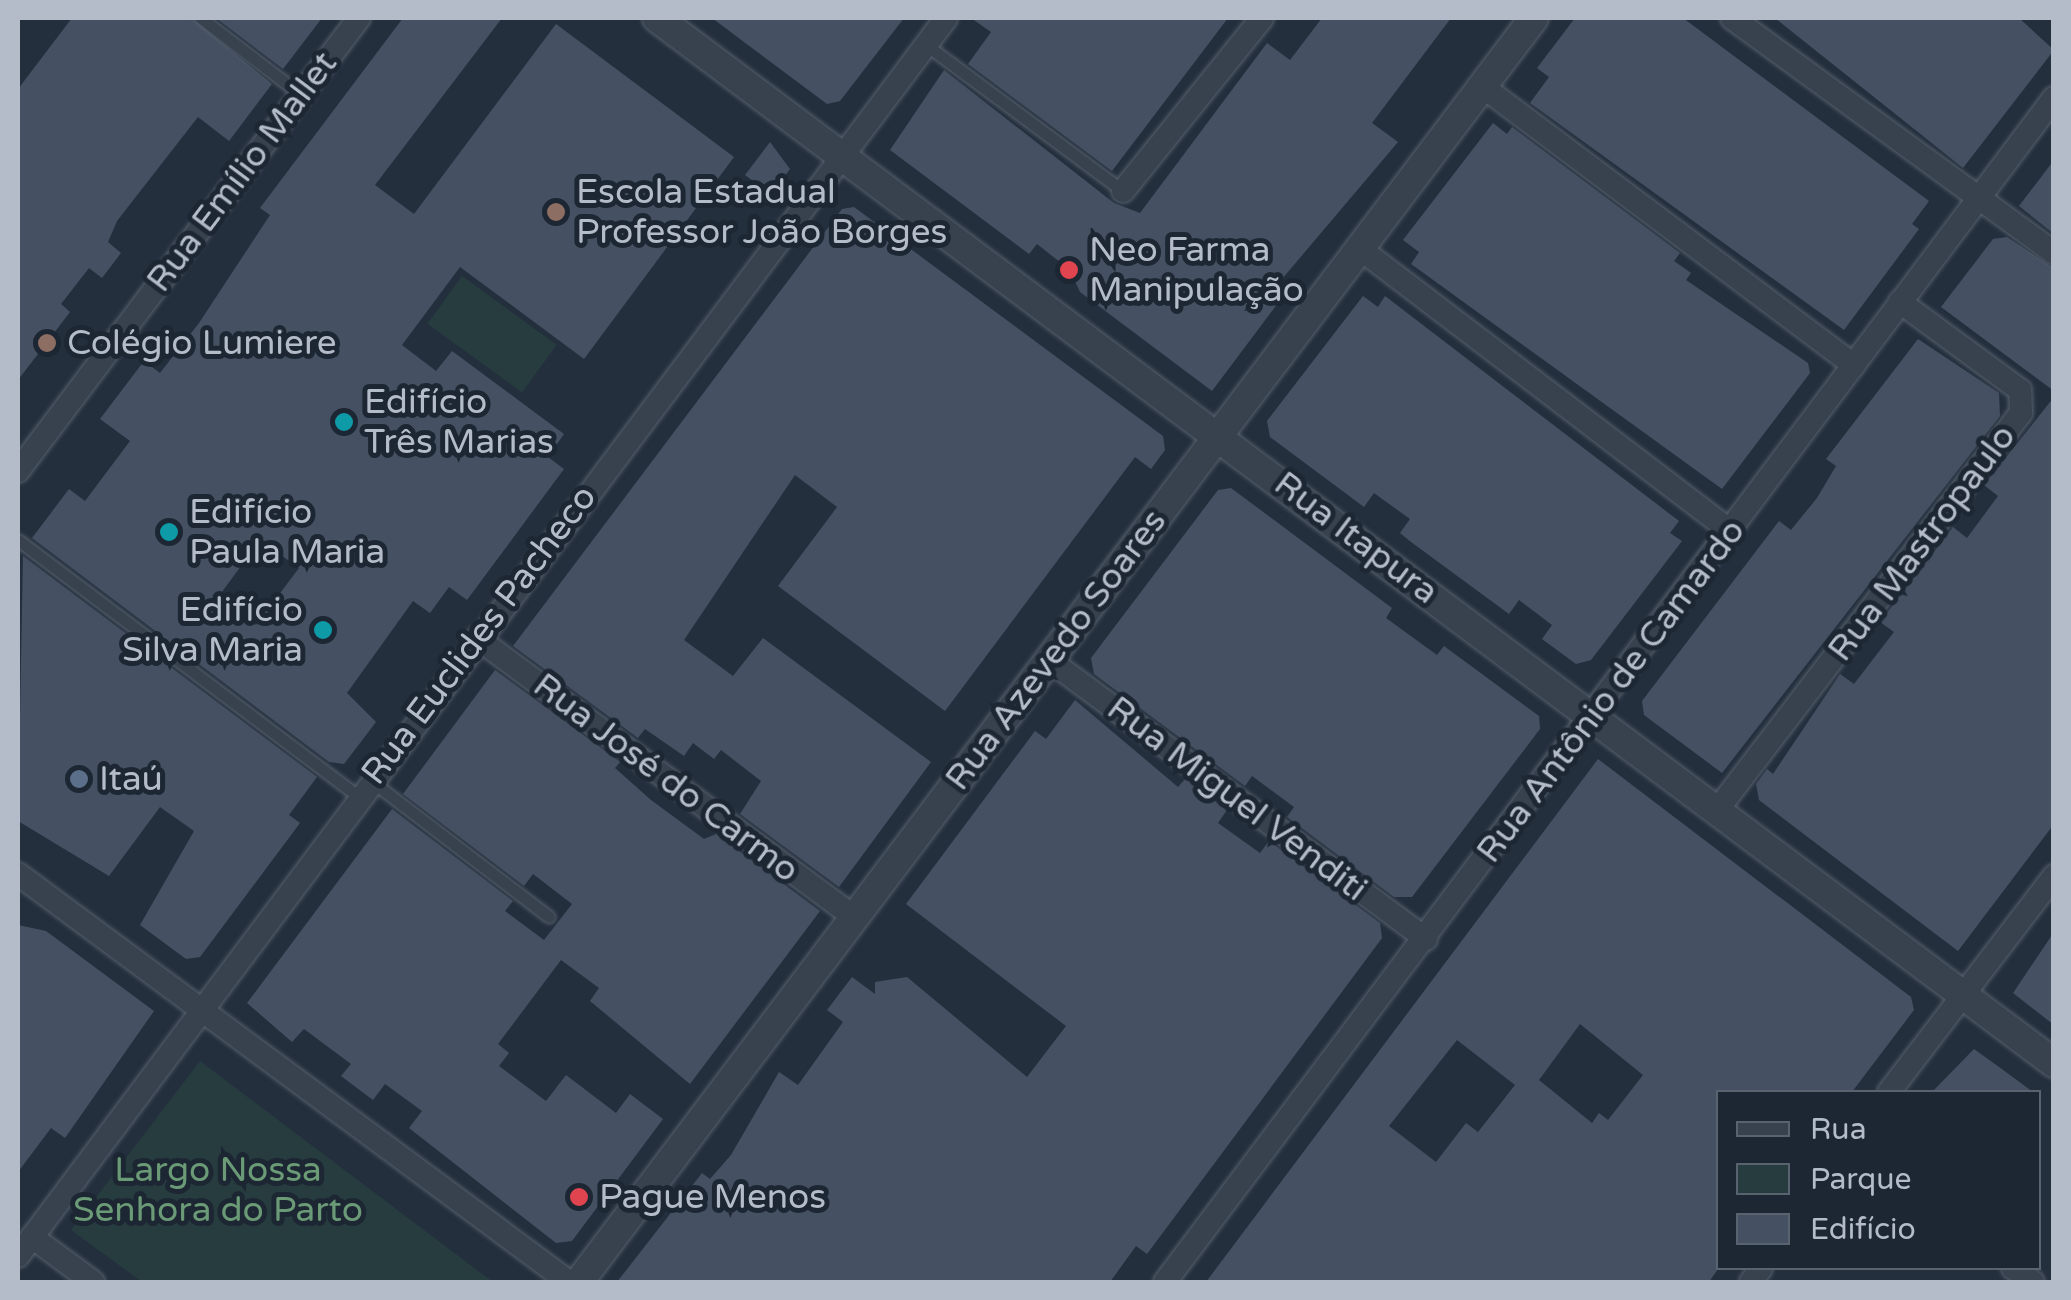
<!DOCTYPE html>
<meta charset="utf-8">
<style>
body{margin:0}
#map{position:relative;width:2071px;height:1300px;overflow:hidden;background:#242f3e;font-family:"Varela Round",sans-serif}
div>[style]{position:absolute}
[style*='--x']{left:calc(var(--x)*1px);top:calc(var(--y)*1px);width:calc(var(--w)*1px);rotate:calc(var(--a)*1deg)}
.green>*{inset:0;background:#263c3f;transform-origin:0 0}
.building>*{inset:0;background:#455162}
.roads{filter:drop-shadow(0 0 2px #565f6c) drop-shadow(0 0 2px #565f6c)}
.service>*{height:11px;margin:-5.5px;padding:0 5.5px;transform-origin:5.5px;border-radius:5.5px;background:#38414e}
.minor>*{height:22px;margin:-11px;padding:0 11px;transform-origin:11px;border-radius:11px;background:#38414e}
.tertiary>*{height:28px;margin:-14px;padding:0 14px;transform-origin:14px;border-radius:14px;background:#38414e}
.dots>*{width:28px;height:28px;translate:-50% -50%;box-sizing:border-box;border:5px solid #1d2633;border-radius:50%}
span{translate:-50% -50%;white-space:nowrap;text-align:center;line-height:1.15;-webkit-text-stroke:10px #1d2633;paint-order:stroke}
.street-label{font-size:35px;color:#b4bcc9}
.poi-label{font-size:35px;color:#b4bcc9}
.left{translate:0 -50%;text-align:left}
.right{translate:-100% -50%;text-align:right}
.park-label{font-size:35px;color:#6b9a76}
.frame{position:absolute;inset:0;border:20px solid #b4bcc9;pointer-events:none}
.legend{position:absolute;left:1716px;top:1090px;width:325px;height:180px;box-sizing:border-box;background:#1d2633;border:2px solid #59626f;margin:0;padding:12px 18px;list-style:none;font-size:30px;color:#b4bcc9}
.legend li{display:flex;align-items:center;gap:20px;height:50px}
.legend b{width:50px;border:2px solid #59626f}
</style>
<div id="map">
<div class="green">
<div style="left:462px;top:276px;width:117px;height:59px;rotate:36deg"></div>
<div style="clip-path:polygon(200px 1061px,493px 1282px,142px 1282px,71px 1230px)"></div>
</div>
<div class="building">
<div style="clip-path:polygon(72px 18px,192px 18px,272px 84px,229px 141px,198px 117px,117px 221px,108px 242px,121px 253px,102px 278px,89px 268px,61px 304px,70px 312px,18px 380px,18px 89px)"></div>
<div style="clip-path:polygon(216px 18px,322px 18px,283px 69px)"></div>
<div style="clip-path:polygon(evenodd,403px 18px,502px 18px,375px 185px,414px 214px,556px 24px,734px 157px,584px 359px,460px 267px,402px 345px,436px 371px,452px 351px,564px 434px,548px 457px,564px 469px,467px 600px,449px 587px,430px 613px,413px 601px,347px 693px,376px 722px,344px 764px,329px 762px,32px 538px,69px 489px,85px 501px,130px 441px,100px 419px,144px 361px,160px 373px,199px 323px,270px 215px,260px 208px,403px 18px,260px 540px,299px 568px,256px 625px,219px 596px,260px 540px)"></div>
<div style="clip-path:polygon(712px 18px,904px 18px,840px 101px,827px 104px)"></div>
<div style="clip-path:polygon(971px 18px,1228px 18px,1112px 171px,968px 64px,991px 32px)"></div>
<div style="clip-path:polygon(1322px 18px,1451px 18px,1372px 123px,1398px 142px,1271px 292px,1281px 299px,1212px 391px,1080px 292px,1070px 270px,1037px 244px,1029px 254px,890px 150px,944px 70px,1114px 203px,1140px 213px,1267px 43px,1290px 60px)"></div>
<div style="clip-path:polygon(1575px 18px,1683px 18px,1929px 201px,1912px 224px,1919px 229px,1844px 330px,1530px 103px,1549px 77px,1537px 68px)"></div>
<div style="clip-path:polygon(1775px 18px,2019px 18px,2054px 50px,1963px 168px)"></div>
<div style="clip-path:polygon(1493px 123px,1507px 134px,1512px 127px,1680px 253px,1674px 261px,1691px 273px,1686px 280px,1808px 363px,1810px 373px,1722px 489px,1411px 264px,1419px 252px,1403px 240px)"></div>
<div style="clip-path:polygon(770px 142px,790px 169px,771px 194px,745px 175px)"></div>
<div style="clip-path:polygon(2054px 160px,2054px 234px,2019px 206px)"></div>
<div style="clip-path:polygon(854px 207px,1163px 436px,1165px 450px,1151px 469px,1135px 457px,945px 711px,778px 586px,837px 507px,795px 475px,684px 640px,733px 676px,763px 638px,931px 762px,839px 887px,740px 814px,761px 781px,721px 750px,714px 759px,693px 743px,684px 756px,645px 729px,638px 738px,513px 646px,842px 209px)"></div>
<div style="clip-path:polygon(2007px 237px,2054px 268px,2054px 391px,1941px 307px,1993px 239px)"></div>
<div style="clip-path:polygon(1363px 296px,1378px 307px,1385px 296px,1679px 521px,1670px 533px,1682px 541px,1591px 660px,1576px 664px,1542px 639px,1552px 625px,1519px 600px,1509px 614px,1411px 542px,1400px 533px,1410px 519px,1374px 493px,1364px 507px,1270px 437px,1267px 421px)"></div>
<div style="clip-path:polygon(1918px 339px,1999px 393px,2000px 416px,1722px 773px,1644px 715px,1642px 701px,1779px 521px,1791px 530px,1817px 498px,1836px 466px,1826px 459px)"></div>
<div style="clip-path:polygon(2054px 397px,2054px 824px,1958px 951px,1759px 800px,1756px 784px,1767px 769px,1773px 774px,1840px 674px,1854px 684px,1894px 632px,1880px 622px,1953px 527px,1967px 538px,1998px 496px,1984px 485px)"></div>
<div style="clip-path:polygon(1231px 488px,1392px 608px,1386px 618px,1437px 655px,1444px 646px,1539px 716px,1540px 729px,1412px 897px,1394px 897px,1287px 817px,1294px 807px,1252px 776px,1245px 786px,1094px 674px,1091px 658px,1218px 490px)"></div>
<div style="clip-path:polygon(23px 556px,317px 777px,289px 815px,300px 823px,200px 957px,186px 959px,140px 925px,194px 831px,160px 807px,109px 876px,18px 821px)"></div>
<div style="clip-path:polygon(495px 670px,620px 762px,615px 768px,651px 800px,704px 839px,716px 834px,820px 911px,690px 1084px,590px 1001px,599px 988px,561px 960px,498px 1044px,509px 1053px,499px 1066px,546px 1101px,566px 1075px,616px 1113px,630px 1094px,663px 1119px,572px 1241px,556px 1243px,409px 1128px,422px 1111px,385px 1084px,373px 1100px,341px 1076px,351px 1064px,304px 1029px,292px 1042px,247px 1003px,392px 809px,513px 901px,505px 911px,544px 940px,572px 904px,533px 874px,524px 886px,403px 794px)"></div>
<div style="clip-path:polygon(1075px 700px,1178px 787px,1185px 779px,1227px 810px,1218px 823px,1260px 853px,1269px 841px,1380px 923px,1382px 938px,1147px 1254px,1136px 1246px,1110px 1282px,617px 1282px,702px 1173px,710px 1179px,731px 1155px,779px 1072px,798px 1085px,843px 1022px,827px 1010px,852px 977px,875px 994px,875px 982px,907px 977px,1027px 1077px,1066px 1026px,906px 904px,1035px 731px,1046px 739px)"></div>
<div style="clip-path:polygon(evenodd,1598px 759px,1911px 997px,1914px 1010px,1852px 1092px,1718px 1092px,1718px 1269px,1709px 1282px,1206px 1282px,1598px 759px,1580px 1024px,1643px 1075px,1608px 1120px,1599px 1113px,1592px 1123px,1539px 1080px,1580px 1024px,1598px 759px,1457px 1040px,1515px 1085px,1478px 1132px,1466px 1123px,1436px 1162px,1389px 1126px,1457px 1040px)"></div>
<div style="clip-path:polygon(18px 925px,46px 931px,154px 1011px,65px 1138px,51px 1128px,18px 1172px)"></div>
<div style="clip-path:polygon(2054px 932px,2054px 1025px,2013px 993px)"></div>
<div style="clip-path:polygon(1974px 1049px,1999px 1067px,2033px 1092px,1932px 1092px)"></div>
</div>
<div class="roads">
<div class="service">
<div style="--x:201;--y:18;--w:125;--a:37.5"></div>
<div style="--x:925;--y:44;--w:247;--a:36.6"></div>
<div style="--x:18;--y:540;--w:426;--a:37"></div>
<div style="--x:370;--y:780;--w:225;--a:37.4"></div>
</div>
<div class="minor">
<div style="--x:1732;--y:18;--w:399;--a:36.1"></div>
<div style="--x:1482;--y:86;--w:465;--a:36.9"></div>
<div style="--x:1123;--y:191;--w:222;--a:-51.2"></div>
<div style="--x:1359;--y:248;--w:467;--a:37.3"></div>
<div style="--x:18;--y:471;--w:567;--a:-53.03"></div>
<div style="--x:477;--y:638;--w:470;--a:36.5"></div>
<div style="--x:1049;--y:660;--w:469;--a:36.5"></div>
<div style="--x:1718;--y:809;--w:499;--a:-52.6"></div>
<div style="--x:2021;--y:413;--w:23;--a:-92"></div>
<div style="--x:2020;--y:390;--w:149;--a:-143.7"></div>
<div style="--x:18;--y:874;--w:686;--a:36.52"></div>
<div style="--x:1889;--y:1092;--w:272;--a:-52.6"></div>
<div style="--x:32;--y:1237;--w:76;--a:36.4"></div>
<div style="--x:18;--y:1256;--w:1547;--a:-53.14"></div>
<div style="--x:2013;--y:1268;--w:24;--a:35"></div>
<div style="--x:1165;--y:1282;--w:1481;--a:-53.1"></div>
<div style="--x:1751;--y:1282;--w:17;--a:-54"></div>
</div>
<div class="tertiary">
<div style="--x:657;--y:18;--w:1745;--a:36.8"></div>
<div style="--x:579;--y:1282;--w:1584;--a:-52.93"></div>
</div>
</div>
<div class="dots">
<div style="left:556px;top:212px;background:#8d6e63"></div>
<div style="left:1069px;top:270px;background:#e0444e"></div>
<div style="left:47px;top:343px;background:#8d6e63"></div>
<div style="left:344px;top:422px;background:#0f9aa8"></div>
<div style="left:169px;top:532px;background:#0f9aa8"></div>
<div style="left:323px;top:630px;background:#0f9aa8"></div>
<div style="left:79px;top:779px;background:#5c6f8a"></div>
<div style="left:579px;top:1197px;background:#e0444e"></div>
</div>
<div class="street-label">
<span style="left:242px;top:172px;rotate:-53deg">Rua Emílio Mallet</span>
<span style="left:1356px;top:538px;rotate:37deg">Rua Itapura</span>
<span style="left:1922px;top:543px;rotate:-53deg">Rua Mastropaulo</span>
<span style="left:479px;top:635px;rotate:-53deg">Rua Euclides Pacheco</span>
<span style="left:1056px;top:650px;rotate:-53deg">Rua Azevedo Soares</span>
<span style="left:1611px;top:691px;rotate:-53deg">Rua Antônio de Camardo</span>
<span style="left:666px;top:778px;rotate:37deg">Rua José do Carmo</span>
<span style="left:1237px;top:799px;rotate:37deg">Rua Miguel Venditi</span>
</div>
<div class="poi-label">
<span class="left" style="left:576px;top:212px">Escola Estadual<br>Professor João Borges</span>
<span class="left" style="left:1089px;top:270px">Neo Farma<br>Manipulação</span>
<span class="left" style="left:67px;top:343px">Colégio Lumiere</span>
<span class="left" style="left:364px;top:422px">Edifício<br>Três Marias</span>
<span class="left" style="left:189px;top:532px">Edifício<br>Paula Maria</span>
<span class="right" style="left:303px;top:630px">Edifício<br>Silva Maria</span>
<span class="left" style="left:99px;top:779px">Itaú</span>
<span class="left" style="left:599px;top:1197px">Pague Menos</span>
</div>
<div class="park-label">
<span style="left:218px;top:1190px">Largo Nossa<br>Senhora do Parto</span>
</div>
<div class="frame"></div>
<ul class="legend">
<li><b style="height:12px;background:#38414e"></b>Rua</li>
<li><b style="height:28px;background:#263c3f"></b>Parque</li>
<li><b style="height:28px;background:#455162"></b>Edifício</li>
</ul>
</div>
